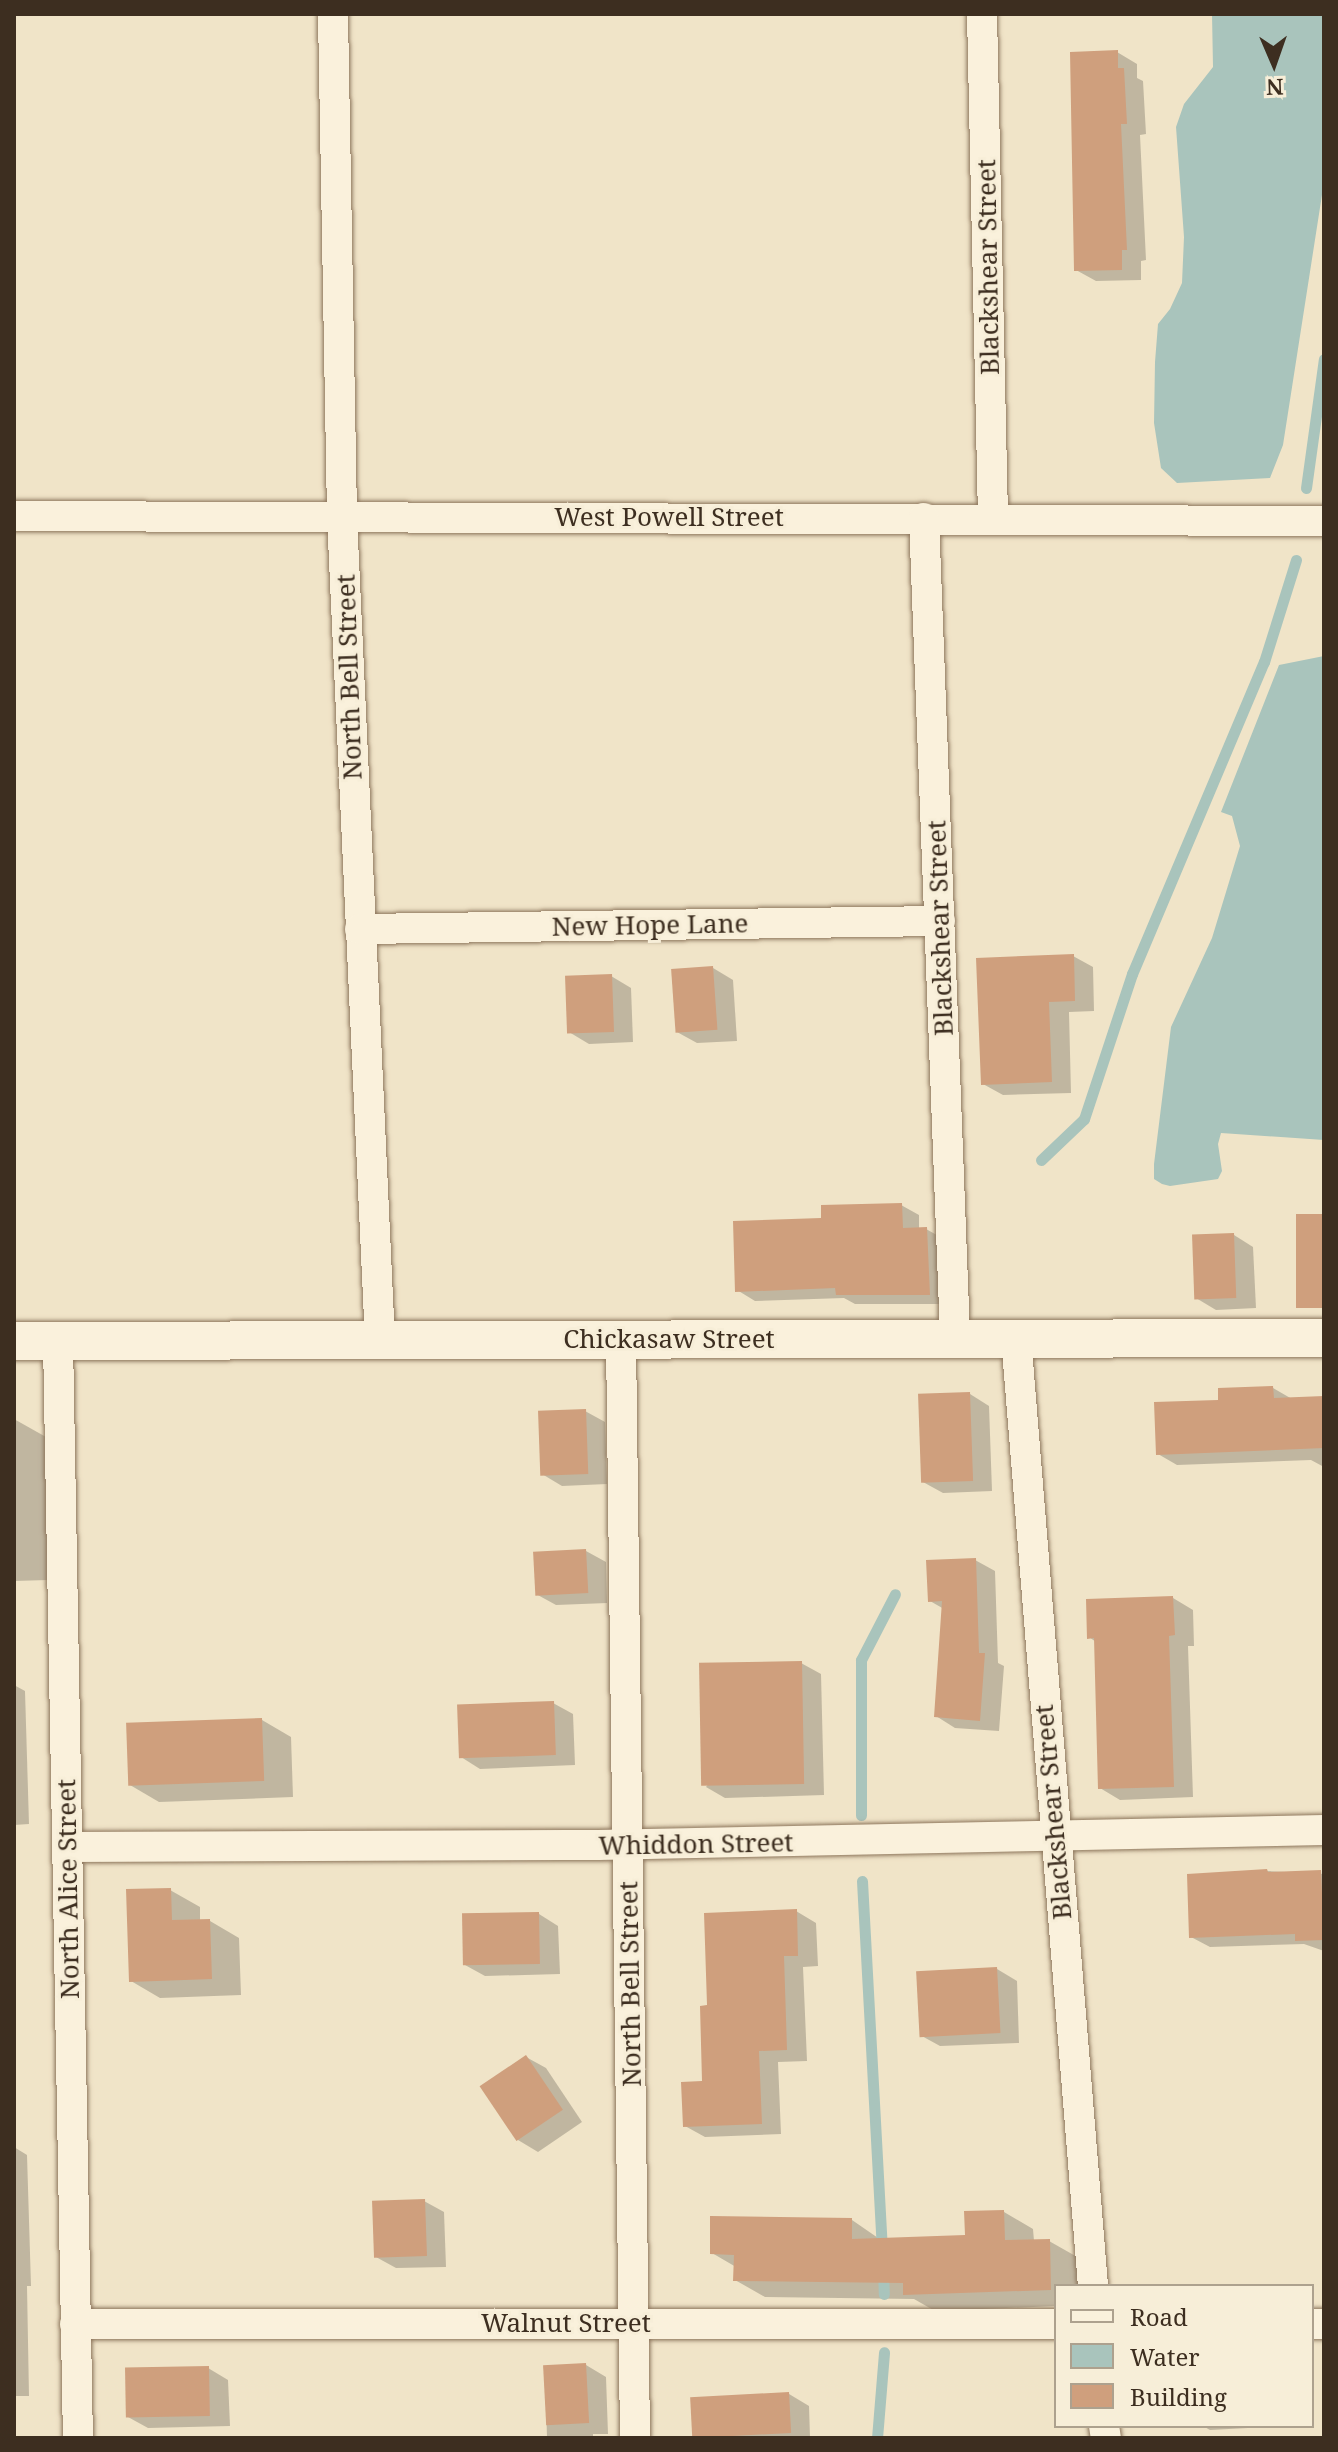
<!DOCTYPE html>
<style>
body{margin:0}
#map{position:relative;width:1338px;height:2452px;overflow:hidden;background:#f0e4c8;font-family:"Noto Serif",serif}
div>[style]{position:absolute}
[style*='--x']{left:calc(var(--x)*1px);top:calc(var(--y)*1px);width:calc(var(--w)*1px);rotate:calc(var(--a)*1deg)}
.water>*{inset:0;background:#a9c4bc}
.shadow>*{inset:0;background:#0003}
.stream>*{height:11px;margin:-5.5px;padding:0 5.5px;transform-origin:5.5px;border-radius:5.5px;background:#a9c4bc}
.building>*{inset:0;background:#cf9f7d;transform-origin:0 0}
.roads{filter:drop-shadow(0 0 2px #8d765c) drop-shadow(0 0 2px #8d765c)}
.minor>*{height:30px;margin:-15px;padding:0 15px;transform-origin:15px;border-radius:15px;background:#faf1dc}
.tertiary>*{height:38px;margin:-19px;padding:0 19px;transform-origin:19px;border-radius:19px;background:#faf1dc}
span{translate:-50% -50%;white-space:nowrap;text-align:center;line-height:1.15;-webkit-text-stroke:6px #f7eed8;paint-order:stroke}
.street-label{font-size:26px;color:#3d2e20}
.frame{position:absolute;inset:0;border:16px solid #3d2e20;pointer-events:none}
.legend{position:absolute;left:1054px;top:2284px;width:260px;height:144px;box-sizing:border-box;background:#f7eed8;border:2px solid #ada18e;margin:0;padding:10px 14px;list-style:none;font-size:24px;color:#3d2e20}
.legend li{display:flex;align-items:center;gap:16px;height:40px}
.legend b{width:40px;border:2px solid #ada18e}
.north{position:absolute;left:1234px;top:24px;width:80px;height:80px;-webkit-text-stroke:6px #f7eed8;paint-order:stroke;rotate:178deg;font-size:22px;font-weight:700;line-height:32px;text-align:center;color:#3d2e20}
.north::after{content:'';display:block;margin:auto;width:28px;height:36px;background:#3d2e20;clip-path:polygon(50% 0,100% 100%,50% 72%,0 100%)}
</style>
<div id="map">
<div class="water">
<div style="clip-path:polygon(1212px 14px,1324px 14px,1324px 182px,1283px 445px,1270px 478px,1177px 483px,1161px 468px,1154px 423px,1155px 362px,1158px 324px,1170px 309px,1182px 283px,1184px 237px,1176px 127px,1184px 104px,1213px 67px)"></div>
<div style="clip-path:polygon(1324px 656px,1324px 1140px,1221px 1133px,1218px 1144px,1222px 1171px,1218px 1179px,1170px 1186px,1162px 1184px,1154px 1179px,1154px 1164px,1171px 1027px,1212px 938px,1240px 846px,1232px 816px,1221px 812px,1279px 665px)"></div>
</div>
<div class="shadow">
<div style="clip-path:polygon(1117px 52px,1137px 64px,1137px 78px,1143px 81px,1146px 134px,1140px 135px,1146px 260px,1141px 261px,1141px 280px,1096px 281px,1076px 270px)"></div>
<div style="clip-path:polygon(1073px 956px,1093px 967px,1094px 1011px,1069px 1012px,1071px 1093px,1003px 1095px,983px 1084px)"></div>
<div style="clip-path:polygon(713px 968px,733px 980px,737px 1041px,697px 1043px,677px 1032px)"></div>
<div style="clip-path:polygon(611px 976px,631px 988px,633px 1042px,589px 1044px,569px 1032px)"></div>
<div style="clip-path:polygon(901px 1205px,919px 1215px,919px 1229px,926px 1229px,944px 1239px,947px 1304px,855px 1304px,844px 1298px,755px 1301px,737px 1290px,824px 1220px)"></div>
<div style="clip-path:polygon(1234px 1235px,1253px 1247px,1256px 1308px,1216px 1310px,1196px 1298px)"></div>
<div style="clip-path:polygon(1273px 1388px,1292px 1399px,1324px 1398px,1324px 1467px,1311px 1460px,1177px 1465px,1158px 1454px,1220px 1402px)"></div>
<div style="clip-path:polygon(970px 1394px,989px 1406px,992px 1491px,943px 1493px,923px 1482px)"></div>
<div style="clip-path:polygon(585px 1411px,605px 1422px,607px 1484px,562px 1486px,542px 1474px)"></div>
<div style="clip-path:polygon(14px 1419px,46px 1437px,48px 1580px,14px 1581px)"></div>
<div style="clip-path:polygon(586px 1551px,606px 1562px,607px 1603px,556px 1605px,536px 1594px)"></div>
<div style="clip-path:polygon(975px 1560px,995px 1571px,998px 1663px,1004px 1666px,999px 1731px,955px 1728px,936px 1716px,944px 1609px,930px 1601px)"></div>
<div style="clip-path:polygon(1173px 1598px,1193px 1610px,1194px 1646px,1188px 1646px,1193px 1797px,1120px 1800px,1100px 1788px,1096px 1642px,1089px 1637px)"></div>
<div style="clip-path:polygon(801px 1663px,821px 1674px,824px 1795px,725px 1798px,706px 1787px)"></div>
<div style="clip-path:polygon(14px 1685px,25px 1691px,29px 1824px,14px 1825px)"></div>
<div style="clip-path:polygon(553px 1703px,573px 1714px,575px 1765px,480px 1769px,461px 1757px)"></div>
<div style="clip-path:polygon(262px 1720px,291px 1737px,293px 1797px,159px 1802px,130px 1785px)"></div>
<div style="clip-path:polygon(1267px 1871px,1324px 1874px,1324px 1951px,1304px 1944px,1210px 1947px,1191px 1937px)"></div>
<div style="clip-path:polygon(170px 1890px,200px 1907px,200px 1921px,210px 1921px,239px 1938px,241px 1995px,160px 1998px,131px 1981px)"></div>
<div style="clip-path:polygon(796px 1911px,816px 1923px,818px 1966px,803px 1967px,807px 2061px,778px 2062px,781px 2134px,705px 2137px,685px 2126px,704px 2083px,709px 2007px)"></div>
<div style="clip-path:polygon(539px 1914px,558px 1926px,560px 1974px,485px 1976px,465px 1965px)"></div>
<div style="clip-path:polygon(997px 1969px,1017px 1981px,1019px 2043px,940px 2046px,920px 2035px)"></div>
<div style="clip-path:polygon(526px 2057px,546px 2068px,582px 2122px,538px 2152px,518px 2140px)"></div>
<div style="clip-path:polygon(14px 2147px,27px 2155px,31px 2286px,27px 2286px,29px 2396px,14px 2396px)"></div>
<div style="clip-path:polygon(424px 2201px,444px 2212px,446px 2267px,396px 2268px,376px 2257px)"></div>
<div style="clip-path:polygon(1004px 2212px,1033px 2229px,1034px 2241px,1049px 2241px,1079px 2258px,1080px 2286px,1056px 2286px,1056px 2306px,935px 2311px,914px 2299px,765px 2297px,735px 2280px,736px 2267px,712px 2253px,852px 2220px,881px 2240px,967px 2237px)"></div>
<div style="clip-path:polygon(586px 2365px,606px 2377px,608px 2434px,593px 2434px,593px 2438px,547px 2438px,545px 2367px)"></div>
<div style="clip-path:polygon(208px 2368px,228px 2380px,230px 2426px,148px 2428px,128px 2417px)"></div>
<div style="clip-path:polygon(789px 2394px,809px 2406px,810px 2438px,693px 2438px,692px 2398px)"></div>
<div style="clip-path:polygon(1203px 2426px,1248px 2426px,1248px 2428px,1210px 2430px)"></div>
</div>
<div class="stream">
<div style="--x:1306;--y:488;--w:130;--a:-82.1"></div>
<div style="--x:1041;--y:1160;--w:59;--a:-43.6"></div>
<div style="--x:1084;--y:1119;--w:153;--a:-71.7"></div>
<div style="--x:1132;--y:974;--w:339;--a:-67.1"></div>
<div style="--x:1264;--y:662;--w:107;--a:-72.6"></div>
<div style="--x:861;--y:1815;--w:155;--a:-90"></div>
<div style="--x:861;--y:1660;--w:74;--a:-62.7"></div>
<div style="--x:862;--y:1881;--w:373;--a:86.9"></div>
<div style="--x:883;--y:2270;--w:24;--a:88"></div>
<div style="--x:877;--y:2438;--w:86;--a:-85.3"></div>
</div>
<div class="building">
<div style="clip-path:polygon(1118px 50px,1118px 68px,1124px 68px,1127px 124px,1121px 124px,1127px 250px,1122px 250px,1122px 270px,1074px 271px,1070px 52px)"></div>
<div style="clip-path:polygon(1074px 954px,1075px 1001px,1049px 1002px,1052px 1082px,981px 1085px,976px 958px)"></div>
<div style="left:713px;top:966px;width:64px;height:42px;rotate:86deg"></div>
<div style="left:612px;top:974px;width:58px;height:47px;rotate:88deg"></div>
<div style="clip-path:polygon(902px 1203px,903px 1228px,927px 1227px,930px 1295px,836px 1295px,835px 1288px,735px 1292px,733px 1221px,821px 1218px,821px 1205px)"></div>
<div style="left:1324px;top:1214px;width:94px;height:28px;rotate:90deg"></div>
<div style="left:1234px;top:1233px;width:65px;height:42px;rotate:88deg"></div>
<div style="clip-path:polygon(1273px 1386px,1274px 1398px,1324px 1396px,1324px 1448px,1156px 1455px,1154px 1402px,1218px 1400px,1218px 1388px)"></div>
<div style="left:970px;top:1392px;width:89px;height:52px;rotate:88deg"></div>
<div style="left:586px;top:1409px;width:65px;height:48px;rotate:88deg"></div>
<div style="left:586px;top:1549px;width:44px;height:53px;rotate:87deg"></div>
<div style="clip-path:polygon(976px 1558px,979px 1653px,985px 1653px,980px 1721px,934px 1717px,942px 1601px,928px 1602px,926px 1560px)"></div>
<div style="clip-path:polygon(1173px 1596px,1175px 1635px,1169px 1636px,1174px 1787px,1098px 1789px,1094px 1638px,1087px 1639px,1086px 1599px)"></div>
<div style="left:802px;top:1661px;width:123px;height:103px;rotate:89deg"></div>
<div style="left:554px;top:1701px;width:54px;height:97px;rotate:88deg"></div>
<div style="left:262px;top:1718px;width:63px;height:136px;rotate:88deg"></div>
<div style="clip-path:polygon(1267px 1869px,1268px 1872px,1321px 1870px,1324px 1940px,1295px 1941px,1295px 1934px,1189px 1938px,1187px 1874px)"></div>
<div style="clip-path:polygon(171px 1888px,172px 1920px,210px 1919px,212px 1979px,129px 1982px,126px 1889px)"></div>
<div style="clip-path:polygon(797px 1909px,798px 1956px,784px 1956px,787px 2050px,759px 2051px,762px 2124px,683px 2127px,681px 2082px,702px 2081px,700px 2006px,707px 2005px,704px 1913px)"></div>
<div style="left:539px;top:1912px;width:52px;height:77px;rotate:89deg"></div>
<div style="left:997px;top:1967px;width:66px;height:81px;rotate:87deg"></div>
<div style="left:526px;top:2055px;width:66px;height:56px;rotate:56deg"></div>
<div style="left:425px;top:2199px;width:57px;height:53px;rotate:88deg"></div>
<div style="clip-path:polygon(1004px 2210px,1005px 2240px,1050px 2239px,1051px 2290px,903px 2295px,903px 2283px,733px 2281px,734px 2255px,710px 2254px,710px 2216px,852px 2218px,852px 2239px,965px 2235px,964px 2211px)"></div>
<div style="left:586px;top:2363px;width:60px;height:43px;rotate:87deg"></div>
<div style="left:209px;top:2366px;width:50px;height:84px;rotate:89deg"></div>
<div style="left:789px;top:2392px;width:41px;height:99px;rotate:87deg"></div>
</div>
<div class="roads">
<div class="minor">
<div style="--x:333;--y:14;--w:503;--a:88.97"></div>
<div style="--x:342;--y:517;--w:824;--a:87.36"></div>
<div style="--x:982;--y:14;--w:505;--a:88.75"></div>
<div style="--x:14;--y:516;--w:1310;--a:0.22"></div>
<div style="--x:924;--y:518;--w:821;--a:87.83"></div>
<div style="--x:360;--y:929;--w:580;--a:-0.79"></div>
<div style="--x:1016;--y:1337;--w:952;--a:85.36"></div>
<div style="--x:621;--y:1339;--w:1099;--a:89.27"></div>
<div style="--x:58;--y:1340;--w:1098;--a:88.96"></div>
<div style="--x:67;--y:1847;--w:531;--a:-0.22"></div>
<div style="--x:598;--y:1845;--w:726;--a:-1.18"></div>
<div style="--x:75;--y:2324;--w:981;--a:0"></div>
<div style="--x:1312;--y:2324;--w:12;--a:0"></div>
<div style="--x:1104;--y:2426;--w:12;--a:81"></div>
</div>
<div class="tertiary">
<div style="--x:14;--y:1341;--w:1310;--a:-0.13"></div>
</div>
</div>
<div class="street-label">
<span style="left:988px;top:267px;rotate:-91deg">Blackshear Street</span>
<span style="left:669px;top:517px">West Powell Street</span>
<span style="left:349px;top:677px;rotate:-92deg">North Bell Street</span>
<span style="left:650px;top:925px;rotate:-1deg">New Hope Lane</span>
<span style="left:940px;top:928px;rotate:-92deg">Blackshear Street</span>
<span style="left:669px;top:1339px">Chickasaw Street</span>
<span style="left:1053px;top:1812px;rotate:-95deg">Blackshear Street</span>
<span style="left:696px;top:1844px;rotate:-1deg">Whiddon Street</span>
<span style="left:68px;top:1889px;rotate:-91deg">North Alice Street</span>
<span style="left:630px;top:1984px;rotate:-91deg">North Bell Street</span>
<span style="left:566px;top:2323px">Walnut Street</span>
</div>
<div class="frame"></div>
<ul class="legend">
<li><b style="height:10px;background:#faf1dc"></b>Road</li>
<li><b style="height:22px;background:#a9c4bc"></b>Water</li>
<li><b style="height:22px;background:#cf9f7d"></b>Building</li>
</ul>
<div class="north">N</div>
</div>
